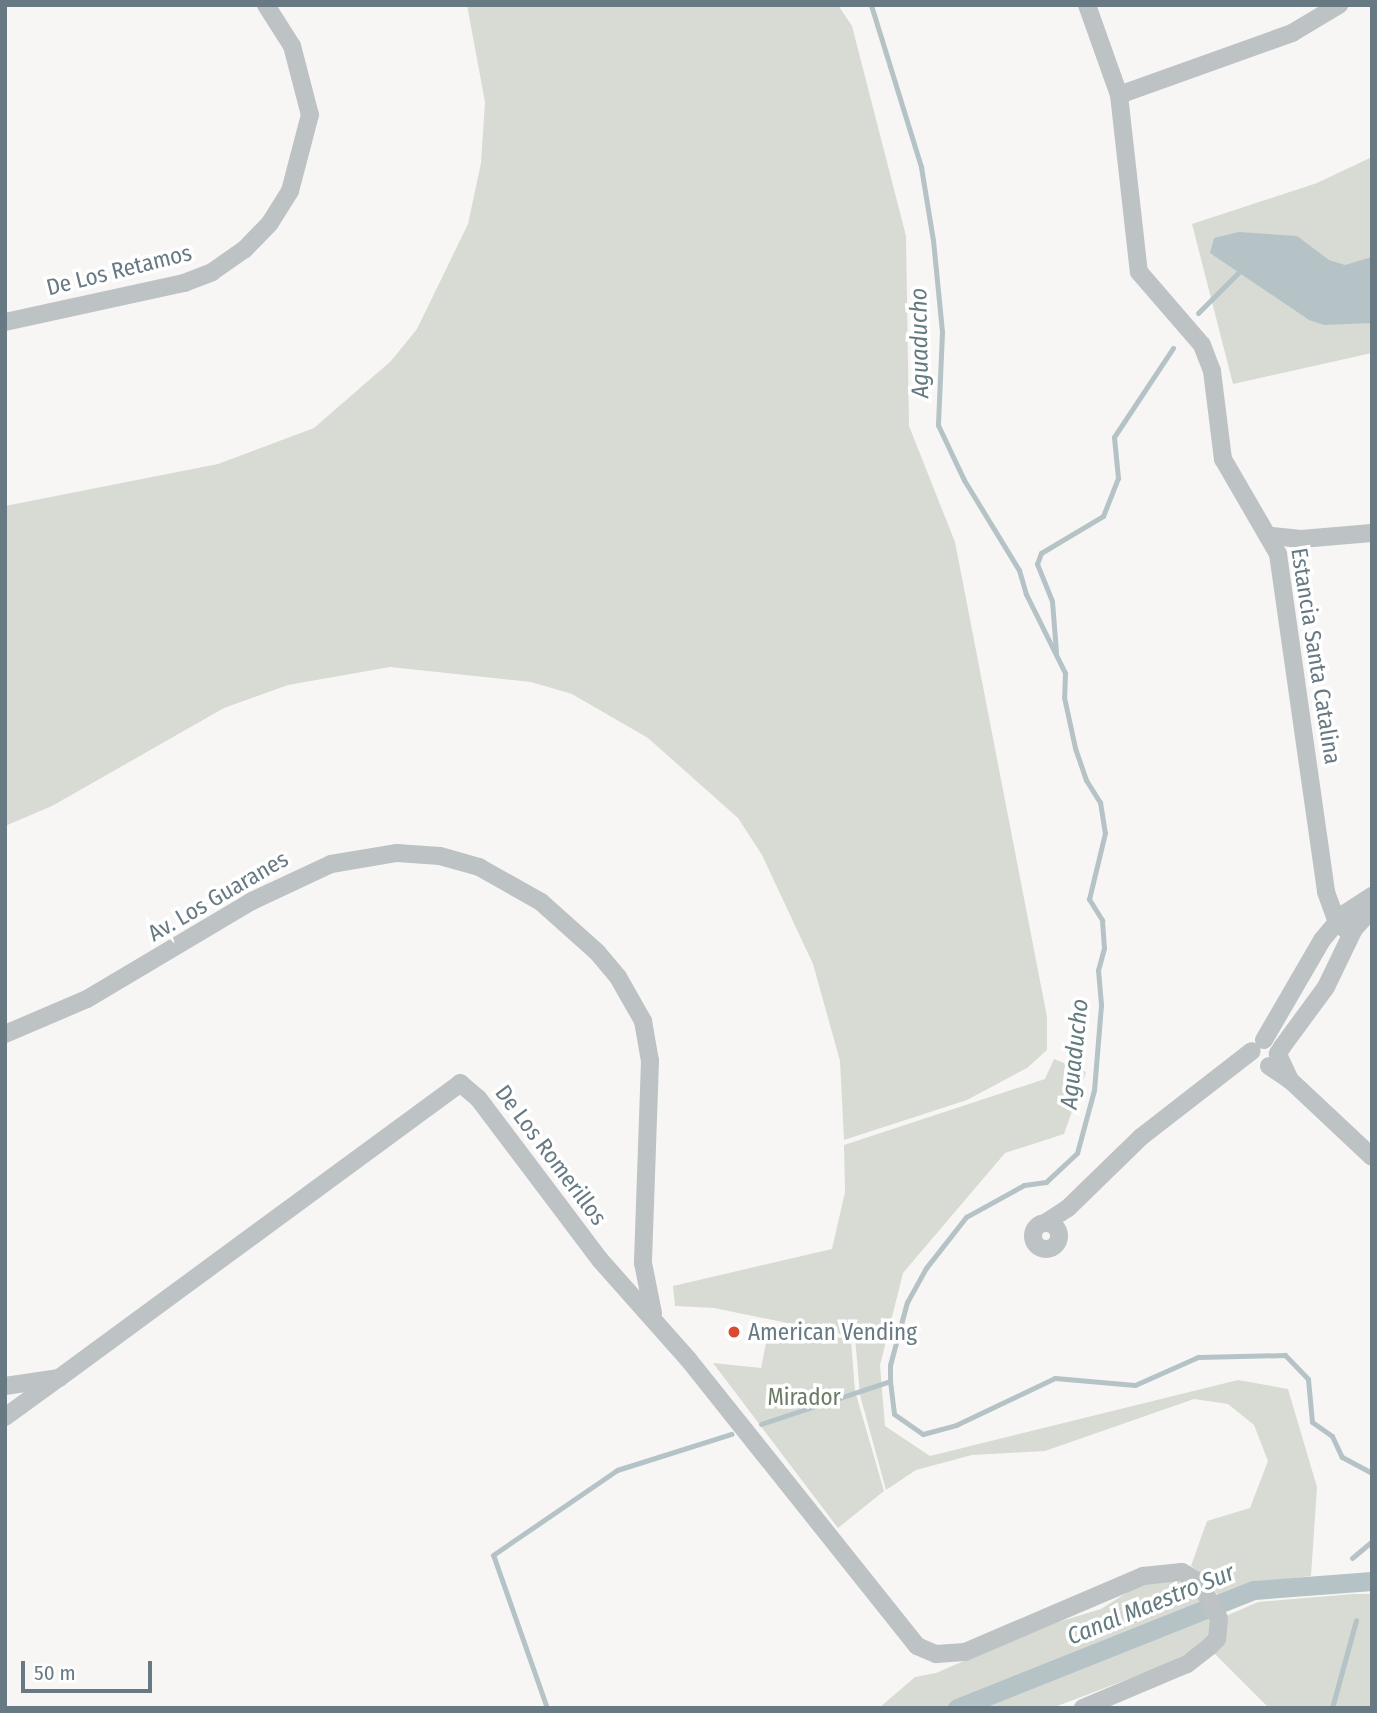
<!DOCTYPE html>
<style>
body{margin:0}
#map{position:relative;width:1377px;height:1713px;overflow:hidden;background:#f7f6f4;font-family:"Fira Sans Condensed",sans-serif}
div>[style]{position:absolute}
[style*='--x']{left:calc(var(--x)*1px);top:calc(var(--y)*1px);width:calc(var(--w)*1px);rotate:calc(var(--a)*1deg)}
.green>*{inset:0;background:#d7dbd3}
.water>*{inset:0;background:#b5c3c6}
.stream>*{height:5px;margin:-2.5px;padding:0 2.5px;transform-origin:2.5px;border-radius:2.5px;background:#b5c3c6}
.canal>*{height:19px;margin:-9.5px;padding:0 9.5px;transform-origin:9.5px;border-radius:9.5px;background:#b5c3c6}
.minor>*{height:18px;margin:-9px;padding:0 9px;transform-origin:9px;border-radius:9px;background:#bdc2c5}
.minor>.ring{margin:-9px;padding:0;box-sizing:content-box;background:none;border:18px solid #bdc2c5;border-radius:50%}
.dots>*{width:19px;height:19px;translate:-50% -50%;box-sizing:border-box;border:4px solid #fff;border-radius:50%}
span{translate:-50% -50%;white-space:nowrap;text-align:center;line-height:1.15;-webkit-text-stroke:7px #fff;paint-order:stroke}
.street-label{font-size:23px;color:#677983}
.poi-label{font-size:23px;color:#677983}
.left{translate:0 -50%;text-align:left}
.park-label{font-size:23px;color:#6c7b66}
.water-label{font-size:24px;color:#637a7f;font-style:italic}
.frame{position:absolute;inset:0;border:7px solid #677983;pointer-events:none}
.scale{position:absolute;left:21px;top:1661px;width:131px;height:32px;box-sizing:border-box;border:4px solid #677983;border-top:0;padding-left:9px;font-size:21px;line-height:24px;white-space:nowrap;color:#677983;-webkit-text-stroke:5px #fff;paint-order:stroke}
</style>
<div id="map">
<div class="green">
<div style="clip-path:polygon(467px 5px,838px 5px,852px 26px,906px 236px,909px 426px,955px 542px,1047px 1017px,1047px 1050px,1027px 1068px,967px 1100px,844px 1140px,840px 1061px,813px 964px,762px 855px,738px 818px,648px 738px,572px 694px,531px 682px,390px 667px,288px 685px,224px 708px,52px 806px,5px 826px,5px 506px,218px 464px,314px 428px,391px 361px,417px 329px,468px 224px,481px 163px,485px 102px)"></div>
<div style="clip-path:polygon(1372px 157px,1372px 353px,1233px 384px,1192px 224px,1317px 183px)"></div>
<div style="clip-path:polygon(1054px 1059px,1086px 1072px,1064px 1134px,1005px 1153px,903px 1273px,880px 1365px,885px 1426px,930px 1456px,1238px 1380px,1288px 1389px,1317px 1487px,1311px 1576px,1251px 1583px,1218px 1596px,1208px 1579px,1191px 1566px,1207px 1521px,1250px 1508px,1268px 1461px,1254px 1425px,1228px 1404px,1194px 1399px,1045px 1451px,972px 1455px,916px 1470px,886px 1490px,860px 1395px,855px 1337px,714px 1308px,675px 1306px,673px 1286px,832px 1249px,845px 1192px,844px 1145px,1045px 1079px)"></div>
<div style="clip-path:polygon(770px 1324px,851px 1340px,855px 1391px,884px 1491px,838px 1528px,713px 1363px,761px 1368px)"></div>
<div style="clip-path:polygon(1181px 1579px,1191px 1584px,1213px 1620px,1210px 1634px,1199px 1647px,1165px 1665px,1052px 1708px,879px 1708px,915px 1677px,936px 1673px,1045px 1626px,1101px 1609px,1145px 1581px)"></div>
<div style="clip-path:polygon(1353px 1594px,1372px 1594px,1372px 1708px,1269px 1708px,1215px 1654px,1224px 1641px,1226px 1616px,1258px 1602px)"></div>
</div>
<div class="water">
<div style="clip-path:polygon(1239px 232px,1297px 236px,1329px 260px,1345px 265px,1372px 257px,1372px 323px,1324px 325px,1309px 320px,1210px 253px,1214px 238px)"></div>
</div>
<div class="stream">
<div style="--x:871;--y:5;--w:170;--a:72.8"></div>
<div style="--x:921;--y:167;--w:74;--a:80.7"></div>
<div style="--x:933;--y:240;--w:92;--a:84.4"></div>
<div style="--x:942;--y:332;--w:93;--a:92.5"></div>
<div style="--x:938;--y:425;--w:61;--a:64.7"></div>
<div style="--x:964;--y:480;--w:105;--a:58.6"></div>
<div style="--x:1019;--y:570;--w:25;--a:74"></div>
<div style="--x:1026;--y:594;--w:88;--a:63.7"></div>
<div style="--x:1065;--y:673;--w:24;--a:92"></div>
<div style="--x:1064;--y:697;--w:52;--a:77.8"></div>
<div style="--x:1075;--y:748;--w:34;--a:71"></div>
<div style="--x:1086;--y:780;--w:26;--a:58"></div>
<div style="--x:1100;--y:802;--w:31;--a:81"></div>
<div style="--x:1105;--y:833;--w:68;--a:103.6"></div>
<div style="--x:1089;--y:899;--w:25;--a:58"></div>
<div style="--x:1102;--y:920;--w:28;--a:86"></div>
<div style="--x:1104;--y:948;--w:23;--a:105"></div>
<div style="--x:1098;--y:970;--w:35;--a:85"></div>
<div style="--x:1101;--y:1005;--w:85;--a:94.7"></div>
<div style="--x:1094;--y:1090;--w:65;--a:105.1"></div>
<div style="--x:1077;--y:1153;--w:42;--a:136.9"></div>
<div style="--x:1046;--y:1182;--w:22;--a:172"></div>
<div style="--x:1024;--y:1185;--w:66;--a:151.1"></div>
<div style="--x:966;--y:1217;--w:65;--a:128.1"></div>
<div style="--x:926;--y:1268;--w:39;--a:119"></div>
<div style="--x:907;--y:1302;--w:65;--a:105.1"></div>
<div style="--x:890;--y:1365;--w:16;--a:90"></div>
<div style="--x:1198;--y:313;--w:58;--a:-45"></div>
<div style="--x:1056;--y:652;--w:51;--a:-94.5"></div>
<div style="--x:1052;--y:601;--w:40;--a:-112"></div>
<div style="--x:1037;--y:564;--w:12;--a:-70"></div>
<div style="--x:1041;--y:553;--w:72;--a:-30.8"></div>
<div style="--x:1103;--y:516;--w:41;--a:-68.5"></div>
<div style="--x:1118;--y:478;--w:41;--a:-95.6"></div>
<div style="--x:1114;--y:437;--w:107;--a:-56.5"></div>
<div style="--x:761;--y:1424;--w:136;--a:-18.4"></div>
<div style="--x:890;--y:1381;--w:33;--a:83"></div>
<div style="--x:894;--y:1414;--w:35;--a:35"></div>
<div style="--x:923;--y:1434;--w:34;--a:-15"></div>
<div style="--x:956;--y:1425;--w:110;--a:-25.4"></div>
<div style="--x:1055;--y:1378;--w:80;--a:5"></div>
<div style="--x:1135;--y:1385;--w:69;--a:-24"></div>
<div style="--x:1198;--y:1357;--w:87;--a:-1.3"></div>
<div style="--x:1285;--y:1355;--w:33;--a:46"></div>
<div style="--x:1308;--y:1379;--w:43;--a:84.7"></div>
<div style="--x:1312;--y:1422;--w:24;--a:35"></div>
<div style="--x:1332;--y:1436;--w:23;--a:65"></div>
<div style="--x:1342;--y:1457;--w:34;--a:28"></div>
<div style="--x:1352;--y:1558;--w:26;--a:-40"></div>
<div style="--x:547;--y:1708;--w:162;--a:-109.4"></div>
<div style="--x:493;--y:1555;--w:150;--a:-34.4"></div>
<div style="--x:617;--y:1470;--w:120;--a:-17.5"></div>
<div style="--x:1332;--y:1708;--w:91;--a:-74.7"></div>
</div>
<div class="canal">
<div style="--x:957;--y:1708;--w:320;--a:-21.7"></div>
<div style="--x:1254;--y:1590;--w:118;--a:-4.4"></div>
</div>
<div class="minor">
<div style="--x:1087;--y:5;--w:96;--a:70.4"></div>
<div style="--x:1119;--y:95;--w:178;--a:83.6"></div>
<div style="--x:1139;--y:272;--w:96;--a:49.2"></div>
<div style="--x:1202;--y:345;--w:28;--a:69"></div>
<div style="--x:1212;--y:371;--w:89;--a:82.9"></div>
<div style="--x:1223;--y:459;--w:110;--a:59.9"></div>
<div style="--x:1278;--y:554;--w:341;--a:81.9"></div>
<div style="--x:1326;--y:892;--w:32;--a:70"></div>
<div style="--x:1337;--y:922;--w:18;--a:41"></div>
<div style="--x:1119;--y:95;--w:184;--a:-19.7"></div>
<div style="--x:1292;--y:33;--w:55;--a:-30.8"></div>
<div style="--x:5;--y:322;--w:183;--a:-12.3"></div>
<div style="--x:184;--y:283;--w:30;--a:-21"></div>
<div style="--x:212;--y:272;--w:39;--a:-35"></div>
<div style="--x:244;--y:250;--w:37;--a:-46"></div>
<div style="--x:270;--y:223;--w:38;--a:-58"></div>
<div style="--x:290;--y:191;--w:79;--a:-75.3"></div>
<div style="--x:310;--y:115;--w:71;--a:-104.6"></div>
<div style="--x:292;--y:46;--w:49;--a:-122.4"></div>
<div style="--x:1272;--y:536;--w:29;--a:6"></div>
<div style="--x:1301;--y:539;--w:71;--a:-4.8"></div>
<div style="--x:5;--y:1034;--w:89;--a:-23.1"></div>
<div style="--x:87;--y:999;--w:192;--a:-30.7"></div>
<div style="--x:252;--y:901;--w:87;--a:-25.1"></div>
<div style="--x:331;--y:864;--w:67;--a:-9.5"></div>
<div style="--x:397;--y:853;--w:43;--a:4"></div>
<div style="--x:440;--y:856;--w:41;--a:15.8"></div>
<div style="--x:479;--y:867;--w:71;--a:29.4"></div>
<div style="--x:541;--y:902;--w:75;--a:41.8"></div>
<div style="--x:597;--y:952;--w:33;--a:50"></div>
<div style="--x:618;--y:977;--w:51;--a:60.4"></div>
<div style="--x:643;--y:1021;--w:41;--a:80.1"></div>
<div style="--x:650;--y:1061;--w:202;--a:92"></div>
<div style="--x:643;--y:1263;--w:51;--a:78.7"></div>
<div style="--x:1264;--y:1040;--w:116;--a:-59.9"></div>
<div style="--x:1322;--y:940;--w:34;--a:-50"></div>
<div style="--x:1344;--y:914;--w:33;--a:-33"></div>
<div style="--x:1269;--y:1066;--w:25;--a:34"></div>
<div style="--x:1290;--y:1080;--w:112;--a:43.2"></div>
<div style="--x:1290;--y:1080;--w:29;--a:-115"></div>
<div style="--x:1278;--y:1054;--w:8;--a:-60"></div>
<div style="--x:1282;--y:1047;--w:74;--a:-53.7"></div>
<div style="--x:1326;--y:987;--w:64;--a:-64.2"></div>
<div style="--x:1354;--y:929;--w:27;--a:-48"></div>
<div style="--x:1045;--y:1223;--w:27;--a:-33"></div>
<div style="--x:1068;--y:1208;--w:102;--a:-44.2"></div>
<div style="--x:1141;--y:1137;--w:140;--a:-37.8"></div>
<div class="ring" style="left:1033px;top:1223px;width:8px;height:8px"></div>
<div style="--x:5;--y:1386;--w:55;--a:-8.4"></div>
<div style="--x:59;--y:1378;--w:498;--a:-36.3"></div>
<div style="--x:460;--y:1083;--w:23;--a:40"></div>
<div style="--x:478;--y:1098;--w:204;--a:53"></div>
<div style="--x:601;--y:1261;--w:131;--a:48.4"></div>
<div style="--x:688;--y:1359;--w:367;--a:51.4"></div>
<div style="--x:917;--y:1646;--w:21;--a:23"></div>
<div style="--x:936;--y:1654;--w:29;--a:-4"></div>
<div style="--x:965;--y:1652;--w:194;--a:-23.1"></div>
<div style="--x:1143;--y:1576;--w:39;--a:-6"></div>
<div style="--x:1182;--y:1572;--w:21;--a:31"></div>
<div style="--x:1200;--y:1583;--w:40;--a:62"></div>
<div style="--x:1219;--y:1618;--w:21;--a:95"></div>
<div style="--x:1217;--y:1639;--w:11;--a:135"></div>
<div style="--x:1209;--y:1647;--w:28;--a:142"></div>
<div style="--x:1187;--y:1664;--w:113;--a:157.1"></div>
<div style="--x:5;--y:1417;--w:63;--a:-36"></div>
</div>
<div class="dots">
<div style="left:734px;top:1332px;background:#da4a30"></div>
</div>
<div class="street-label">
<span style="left:119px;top:270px;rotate:-14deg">De Los Retamos</span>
<span style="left:1316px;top:656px;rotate:81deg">Estancia Santa Catalina</span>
<span style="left:218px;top:896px;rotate:-30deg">Av. Los Guaranes</span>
<span style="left:551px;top:1155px;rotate:53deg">De Los Romerillos</span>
</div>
<div class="poi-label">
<span class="left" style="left:748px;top:1332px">American Vending</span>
</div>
<div class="park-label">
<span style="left:804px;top:1397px">Mirador</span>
</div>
<div class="water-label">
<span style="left:920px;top:343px;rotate:-91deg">Aguaducho</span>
<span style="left:1075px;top:1054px;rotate:-84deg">Aguaducho</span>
<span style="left:1151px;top:1605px;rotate:-22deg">Canal Maestro Sur</span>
</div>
<div class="frame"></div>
<div class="scale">50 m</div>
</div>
